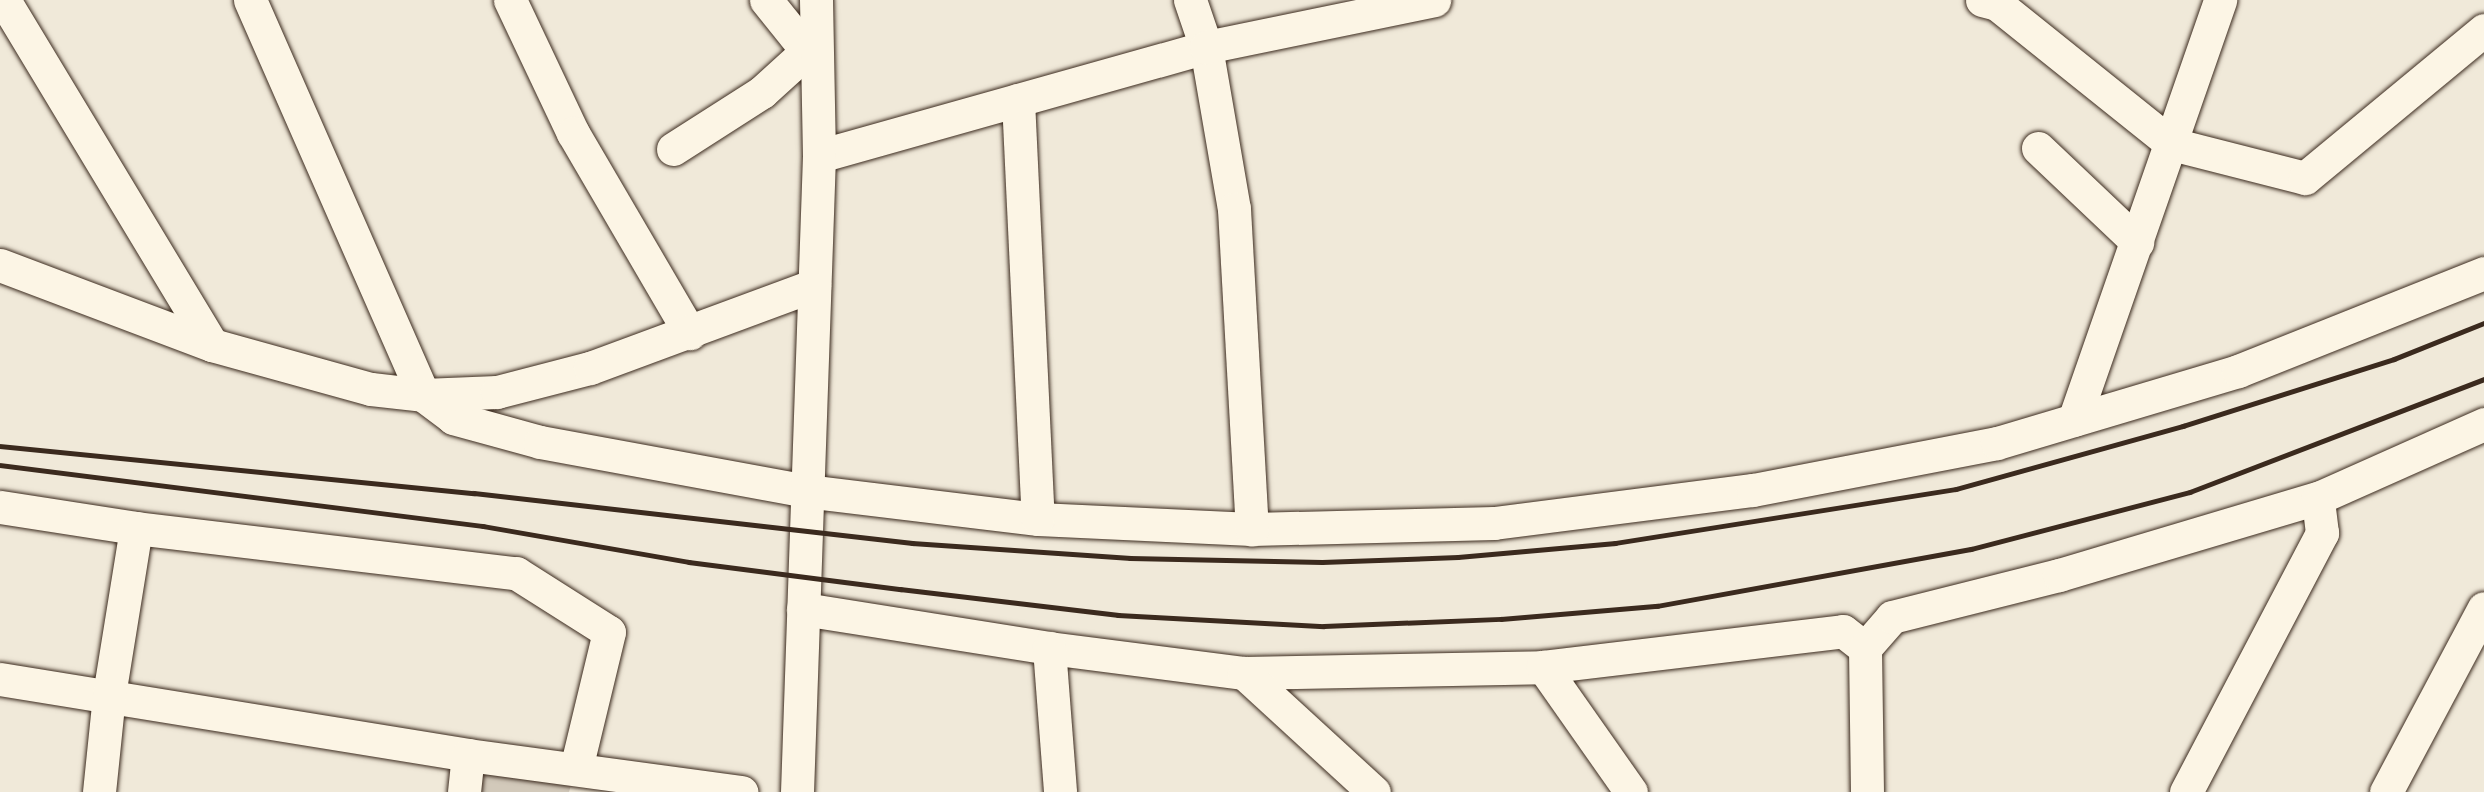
<!DOCTYPE html>
<style>
body{margin:0}
#map{position:relative;width:2484px;height:792px;overflow:hidden;background:#f0e9d9;font-family:Dekko,sans-serif}
div>[style]{position:absolute}
[style*='--x']{left:calc(var(--x)*1px);top:calc(var(--y)*1px);width:calc(var(--w)*1px);rotate:calc(var(--a)*1deg)}
.green>*{inset:0;background:#d2c9ba}
.roads{filter:drop-shadow(0 0 2px #3b2a1e) drop-shadow(0 0 2px #3b2a1e)}
.minor>*{height:33px;margin:-16.5px;padding:0 16.5px;transform-origin:16.5px;border-radius:16.5px;background:#fcf5e5}
.rail>*{height:4.5px;margin:-2.25px;padding:0 2.25px;transform-origin:2.25px;border-radius:2.25px;background:#3b2a1e}
span{translate:-50% -50%;white-space:nowrap;text-align:center;line-height:1.15;-webkit-text-stroke:6px #fcf5e5;paint-order:stroke}
</style>
<div id="map">
<div class="green">
<div style="clip-path:polygon(468px 755px,576px 768px,569px 792px,464px 792px)"></div>
</div>
<div class="roads">
<div class="minor">
<div style="--x:4;--y:0;--w:403;--a:58.9"></div>
<div style="--x:250;--y:0;--w:431;--a:66.3"></div>
<div style="--x:423;--y:395;--w:38;--a:37"></div>
<div style="--x:453;--y:418;--w:90;--a:15.4"></div>
<div style="--x:540;--y:442;--w:270;--a:10.4"></div>
<div style="--x:806;--y:491;--w:234;--a:6.9"></div>
<div style="--x:1038;--y:519;--w:214;--a:2.7"></div>
<div style="--x:1252;--y:529;--w:242;--a:-1.4"></div>
<div style="--x:1494;--y:523;--w:261;--a:-7.3"></div>
<div style="--x:1753;--y:490;--w:248;--a:-10.9"></div>
<div style="--x:1997;--y:443;--w:252;--a:-16.6"></div>
<div style="--x:2238;--y:371;--w:265;--a:-21.7"></div>
<div style="--x:510;--y:0;--w:147;--a:64.7"></div>
<div style="--x:573;--y:133;--w:232;--a:59.7"></div>
<div style="--x:766;--y:0;--w:78;--a:51.2"></div>
<div style="--x:1190;--y:0;--w:50;--a:71.2"></div>
<div style="--x:1206;--y:47;--w:164;--a:80.2"></div>
<div style="--x:1234;--y:209;--w:321;--a:86.8"></div>
<div style="--x:1982;--y:0;--w:16;--a:15"></div>
<div style="--x:1997;--y:4;--w:224;--a:38.7"></div>
<div style="--x:2172;--y:144;--w:137;--a:14.3"></div>
<div style="--x:2305;--y:178;--w:232;--a:-39.6"></div>
<div style="--x:1018;--y:100;--w:419;--a:87.3"></div>
<div style="--x:2038;--y:148;--w:137;--a:43.5"></div>
<div style="--x:673;--y:149;--w:106;--a:-32.6"></div>
<div style="--x:762;--y:92;--w:61;--a:-42.3"></div>
<div style="--x:819;--y:156;--w:402;--a:-15.7"></div>
<div style="--x:1206;--y:47;--w:233;--a:-11.6"></div>
<div style="--x:0;--y:265;--w:227;--a:20.7"></div>
<div style="--x:212;--y:345;--w:165;--a:15.5"></div>
<div style="--x:371;--y:389;--w:52;--a:6.6"></div>
<div style="--x:423;--y:395;--w:74;--a:-2.3"></div>
<div style="--x:497;--y:392;--w:96;--a:-14.5"></div>
<div style="--x:590;--y:368;--w:239;--a:-20.3"></div>
<div style="--x:2074;--y:420;--w:445;--a:-70.8"></div>
<div style="--x:0;--y:507;--w:138;--a:8.8"></div>
<div style="--x:136;--y:528;--w:383;--a:6.8"></div>
<div style="--x:516;--y:573;--w:110;--a:32.4"></div>
<div style="--x:609;--y:632;--w:140;--a:103.6"></div>
<div style="--x:803;--y:609;--w:249;--a:9"></div>
<div style="--x:1049;--y:648;--w:197;--a:7.3"></div>
<div style="--x:1244;--y:673;--w:299;--a:-1.1"></div>
<div style="--x:1049;--y:648;--w:144;--a:85.6"></div>
<div style="--x:1244;--y:673;--w:176;--a:42.5"></div>
<div style="--x:0;--y:679;--w:474;--a:9.2"></div>
<div style="--x:468;--y:755;--w:276;--a:7.7"></div>
<div style="--x:99;--y:792;--w:98;--a:-84.1"></div>
<div style="--x:109;--y:695;--w:169;--a:-80.8"></div>
<div style="--x:464;--y:792;--w:37;--a:-84"></div>
<div style="--x:797;--y:792;--w:636;--a:-88.02"></div>
<div style="--x:819;--y:156;--w:156;--a:-91.1"></div>
<div style="--x:1631;--y:792;--w:153;--a:-125.1"></div>
<div style="--x:1543;--y:667;--w:302;--a:-6.8"></div>
<div style="--x:1843;--y:631;--w:28;--a:38"></div>
<div style="--x:1867;--y:792;--w:144;--a:-90.8"></div>
<div style="--x:1865;--y:648;--w:41;--a:-48.9"></div>
<div style="--x:1892;--y:617;--w:172;--a:-14.1"></div>
<div style="--x:2059;--y:575;--w:270;--a:-16.6"></div>
<div style="--x:2318;--y:498;--w:182;--a:-24"></div>
<div style="--x:2186;--y:792;--w:293;--a:-62.3"></div>
<div style="--x:2322;--y:533;--w:35;--a:-97"></div>
<div style="--x:2386;--y:792;--w:208;--a:-62"></div>
</div>
</div>
<div class="rail">
<div style="--x:0;--y:446;--w:476;--a:5.7"></div>
<div style="--x:474;--y:493;--w:441;--a:6.5"></div>
<div style="--x:912;--y:543;--w:219;--a:3.9"></div>
<div style="--x:1130;--y:558;--w:192;--a:1.2"></div>
<div style="--x:1322;--y:562;--w:136;--a:-2.1"></div>
<div style="--x:1458;--y:557;--w:158;--a:-5.1"></div>
<div style="--x:1615;--y:543;--w:345;--a:-9"></div>
<div style="--x:1956;--y:489;--w:236;--a:-15.5"></div>
<div style="--x:2183;--y:426;--w:221;--a:-17.6"></div>
<div style="--x:2394;--y:359;--w:97;--a:-21.8"></div>
<div style="--x:0;--y:465;--w:487;--a:7.2"></div>
<div style="--x:483;--y:526;--w:209;--a:9.9"></div>
<div style="--x:689;--y:562;--w:213;--a:7.3"></div>
<div style="--x:900;--y:589;--w:220;--a:6.8"></div>
<div style="--x:1118;--y:615;--w:206;--a:3.1"></div>
<div style="--x:1324;--y:626;--w:177;--a:-2.3"></div>
<div style="--x:1501;--y:619;--w:157;--a:-4.8"></div>
<div style="--x:1657;--y:606;--w:319;--a:-10.3"></div>
<div style="--x:1971;--y:549;--w:226;--a:-14.6"></div>
<div style="--x:2190;--y:492;--w:315;--a:-21"></div>
</div>
</div>
